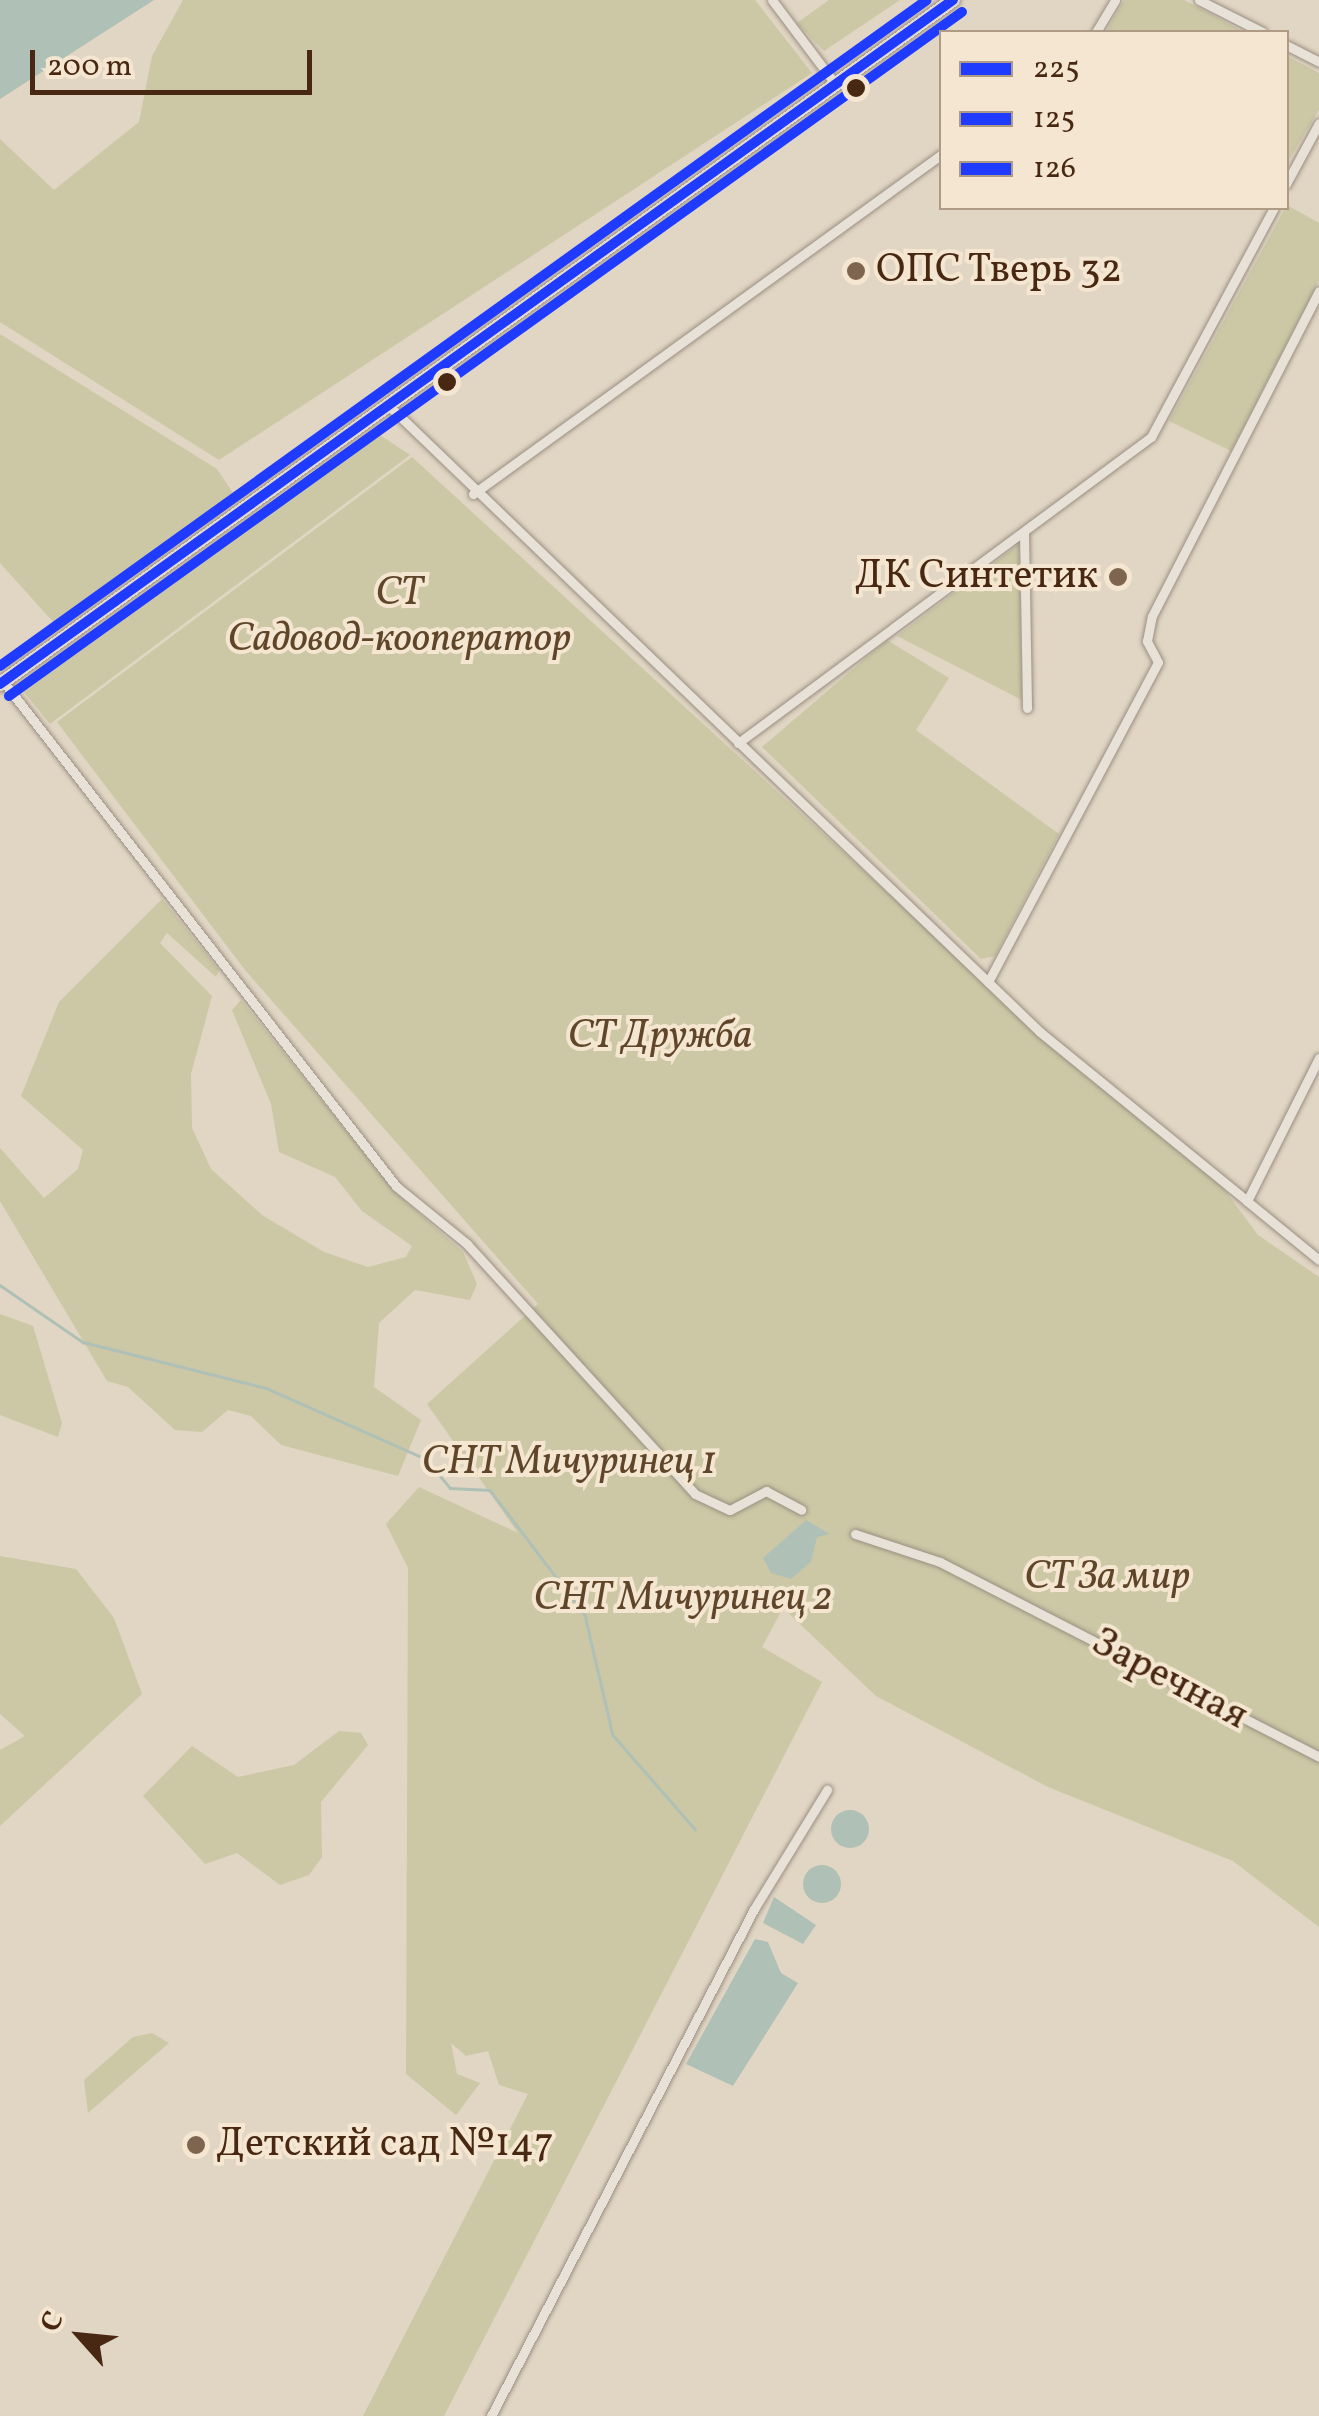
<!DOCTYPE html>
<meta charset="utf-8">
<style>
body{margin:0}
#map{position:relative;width:1319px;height:2416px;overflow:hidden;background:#e1d5c3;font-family:Vollkorn,serif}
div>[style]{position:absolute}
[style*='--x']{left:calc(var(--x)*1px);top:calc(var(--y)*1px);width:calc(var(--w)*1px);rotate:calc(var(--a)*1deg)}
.green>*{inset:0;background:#ccc8a5}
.water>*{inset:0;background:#afc1b6}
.round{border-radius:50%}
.stream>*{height:2.5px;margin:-1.25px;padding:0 1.25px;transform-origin:1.25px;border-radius:1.25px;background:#afc1b6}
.roads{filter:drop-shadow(0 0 2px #9a8f82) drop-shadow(0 0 2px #9a8f82)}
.minor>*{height:9px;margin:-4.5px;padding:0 4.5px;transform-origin:4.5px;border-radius:4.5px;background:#e7e1d8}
.primary>*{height:14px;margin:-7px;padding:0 7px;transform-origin:7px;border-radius:7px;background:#e4dcd1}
.bus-1>*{height:10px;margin:-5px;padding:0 5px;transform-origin:5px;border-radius:5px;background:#1f3bff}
.bus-2>*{height:10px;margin:-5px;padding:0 5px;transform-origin:5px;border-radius:5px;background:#1f3bff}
.bus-3>*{height:10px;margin:-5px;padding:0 5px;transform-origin:5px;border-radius:5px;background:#1f3bff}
.dots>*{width:28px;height:28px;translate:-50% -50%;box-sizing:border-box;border:5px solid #f4e6d0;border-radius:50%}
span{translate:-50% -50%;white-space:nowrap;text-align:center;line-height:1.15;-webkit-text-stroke:8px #f4e6d0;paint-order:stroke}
.poi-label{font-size:40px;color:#482812}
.left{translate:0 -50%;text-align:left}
.right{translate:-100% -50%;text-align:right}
.park-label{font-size:40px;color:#5f462b;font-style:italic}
.street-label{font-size:40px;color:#482812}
.legend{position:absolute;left:939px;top:30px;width:350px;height:180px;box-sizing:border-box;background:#f4e6d0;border:2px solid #af9a84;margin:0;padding:12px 18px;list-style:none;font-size:30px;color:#482812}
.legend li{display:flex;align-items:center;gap:20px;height:50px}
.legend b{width:50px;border:2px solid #af9a84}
.north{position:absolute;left:30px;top:2286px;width:100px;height:100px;-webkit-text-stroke:8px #f4e6d0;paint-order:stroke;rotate:297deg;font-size:28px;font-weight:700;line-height:40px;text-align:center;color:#482812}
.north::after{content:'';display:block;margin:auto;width:35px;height:45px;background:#482812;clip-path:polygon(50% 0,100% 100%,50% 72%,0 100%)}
.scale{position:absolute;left:30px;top:50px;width:282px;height:45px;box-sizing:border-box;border:5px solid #482812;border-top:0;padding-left:12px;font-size:30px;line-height:35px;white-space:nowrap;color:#482812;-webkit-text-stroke:8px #f4e6d0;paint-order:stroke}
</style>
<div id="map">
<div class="green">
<div style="clip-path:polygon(183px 0,755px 0,812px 73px,219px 460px,0 322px,0 139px,54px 190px,139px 122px,152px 56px)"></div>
<div style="clip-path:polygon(829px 0,900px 0,824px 51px,797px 23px)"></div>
<div style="clip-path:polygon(1124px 0,1184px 0,1244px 32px,1106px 32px)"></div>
<div style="clip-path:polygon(1287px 56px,1319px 73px,1319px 110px,1287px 163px)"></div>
<div style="clip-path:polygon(1287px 205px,1319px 223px,1319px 281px,1231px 451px,1169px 421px)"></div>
<div style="clip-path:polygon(0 334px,217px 469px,235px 496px,55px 624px,0 563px)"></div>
<div style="clip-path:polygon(380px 435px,410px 455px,50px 724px,23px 691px)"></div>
<div style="clip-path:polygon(412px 457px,1035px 1028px,1209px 1169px,1258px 1235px,1319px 1277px,1319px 1751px,1288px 1736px,1285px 1744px,1319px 1762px,1319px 1927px,1233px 1861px,1048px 1787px,876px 1696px,783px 1608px,762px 1647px,822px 1682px,444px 2416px,363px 2416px,528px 2094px,499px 2085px,488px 2051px,466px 2056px,451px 2043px,457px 2074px,480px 2083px,456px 2115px,406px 2074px,408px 1568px,386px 1524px,419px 1487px,518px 1533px,427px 1404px,538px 1304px,245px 970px,57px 722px)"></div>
<div style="clip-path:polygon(1019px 544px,1022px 700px,897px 636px)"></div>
<div style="clip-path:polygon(887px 640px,949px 678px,916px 730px,1059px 834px,995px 956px,981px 959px,762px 747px)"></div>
<div style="clip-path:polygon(162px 899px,219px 970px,216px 977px,167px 933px,160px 943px,212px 996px,191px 1074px,192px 1128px,211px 1169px,262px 1215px,324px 1252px,368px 1267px,406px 1257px,412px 1246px,362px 1211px,335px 1177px,279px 1152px,271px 1104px,232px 1010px,241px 1000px,397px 1194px,463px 1252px,477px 1284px,470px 1300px,415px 1290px,379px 1323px,374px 1387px,421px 1420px,398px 1476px,281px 1445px,251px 1416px,228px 1410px,202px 1432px,175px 1430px,128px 1387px,107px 1381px,0 1201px,0 1148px,44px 1198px,78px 1169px,83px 1150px,21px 1096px,59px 1002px)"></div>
<div style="clip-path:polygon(0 1314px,33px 1326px,62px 1423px,58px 1437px,0 1415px)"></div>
<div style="clip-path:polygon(0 1556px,76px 1569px,114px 1618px,142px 1694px,0 1826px,0 1750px,25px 1736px,0 1714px)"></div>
<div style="clip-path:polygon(339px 1731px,361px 1733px,368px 1745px,321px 1802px,322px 1857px,309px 1875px,280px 1885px,237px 1853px,205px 1864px,143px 1796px,192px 1746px,238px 1777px,294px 1765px)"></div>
<div style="clip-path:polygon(152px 2033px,169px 2043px,88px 2113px,84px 2080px,133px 2037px)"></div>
</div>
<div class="water">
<div style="clip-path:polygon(0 0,154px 0,0 99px)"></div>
<div style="clip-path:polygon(806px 1520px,830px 1534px,817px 1537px,811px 1562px,791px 1579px,771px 1573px,763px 1558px)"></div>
<div class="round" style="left:831px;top:1810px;width:38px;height:38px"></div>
<div class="round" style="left:803px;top:1865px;width:38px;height:38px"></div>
<div style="clip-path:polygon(774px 1897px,816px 1925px,803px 1944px,763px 1923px)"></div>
<div style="clip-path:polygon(755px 1939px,768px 1942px,781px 1973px,798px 1983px,733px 2086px,686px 2064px)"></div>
</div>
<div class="stream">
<div style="--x:0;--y:1285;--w:101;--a:34.5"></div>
<div style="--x:83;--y:1342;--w:189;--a:14.1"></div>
<div style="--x:266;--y:1388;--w:175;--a:23.9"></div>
<div style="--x:426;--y:1459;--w:38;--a:50"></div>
<div style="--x:450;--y:1488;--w:40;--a:2.9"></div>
<div style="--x:490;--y:1490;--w:157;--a:52.8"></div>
<div style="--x:585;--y:1615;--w:123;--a:76.9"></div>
<div style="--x:613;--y:1735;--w:125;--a:48.9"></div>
</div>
<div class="roads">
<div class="minor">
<div style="--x:772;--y:0;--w:106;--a:53"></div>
<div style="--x:1199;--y:0;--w:71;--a:26.9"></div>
<div style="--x:1096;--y:32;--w:37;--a:-59"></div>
<div style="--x:1286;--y:45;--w:37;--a:27"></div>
<div style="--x:1286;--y:184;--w:69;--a:-61.6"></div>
<div style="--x:387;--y:404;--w:906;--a:43.88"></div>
<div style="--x:1040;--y:1032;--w:267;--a:39.2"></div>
<div style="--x:1247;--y:1201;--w:160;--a:-63.3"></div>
<div style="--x:473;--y:494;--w:579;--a:-35.94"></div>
<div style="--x:1024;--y:533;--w:175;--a:89"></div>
<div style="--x:2;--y:680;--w:641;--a:52.09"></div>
<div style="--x:396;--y:1186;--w:92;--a:39.2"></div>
<div style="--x:467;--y:1244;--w:338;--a:47.6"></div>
<div style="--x:695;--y:1494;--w:38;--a:25"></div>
<div style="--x:730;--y:1510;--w:41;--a:-27.8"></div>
<div style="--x:766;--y:1491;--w:40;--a:28"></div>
<div style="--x:738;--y:743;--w:514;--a:-36.54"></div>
<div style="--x:1151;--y:437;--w:260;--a:-61.8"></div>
<div style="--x:988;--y:982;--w:362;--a:-62"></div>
<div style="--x:1158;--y:662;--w:24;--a:-118"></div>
<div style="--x:1147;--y:641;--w:25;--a:-79"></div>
<div style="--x:1152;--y:616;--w:365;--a:-62.8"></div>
<div style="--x:1247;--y:1201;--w:93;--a:39.3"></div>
<div style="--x:855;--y:1534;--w:89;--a:18.2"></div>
<div style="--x:940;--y:1562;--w:426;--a:27.2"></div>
<div style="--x:491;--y:2416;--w:571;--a:-62.58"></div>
<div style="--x:754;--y:1909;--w:140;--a:-58.5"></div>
</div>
<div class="primary">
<div style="--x:0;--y:684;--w:1173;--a:-35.67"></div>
</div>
</div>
<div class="bus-1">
<div style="--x:0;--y:684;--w:1173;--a:-35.67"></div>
</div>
<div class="bus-2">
<div style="--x:9;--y:696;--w:1173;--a:-35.67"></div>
</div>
<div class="bus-3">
<div style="--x:0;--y:666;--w:1141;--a:-35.7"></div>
</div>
<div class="dots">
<div style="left:856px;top:88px;background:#482812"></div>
<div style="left:856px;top:271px;background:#7e6550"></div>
<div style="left:447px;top:382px;background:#482812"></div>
<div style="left:1118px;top:577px;background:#7e6550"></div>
<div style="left:196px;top:2145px;background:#7e6550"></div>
</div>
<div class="poi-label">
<span class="left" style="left:876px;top:271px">ОПС Тверь 32</span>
<span class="right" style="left:1098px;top:577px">ДК Синтетик</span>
<span class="left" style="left:216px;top:2145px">Детский сад №147</span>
</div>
<div class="park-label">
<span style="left:399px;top:617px">СТ<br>Садовод-кооператор</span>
<span style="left:660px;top:1037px">СТ Дружба</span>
<span style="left:569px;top:1463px">СНТ Мичуринец 1</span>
<span style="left:1107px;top:1578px">СТ За мир</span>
<span style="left:683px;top:1599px">СНТ Мичуринец 2</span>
</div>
<div class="street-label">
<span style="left:1169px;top:1680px;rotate:28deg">Заречная</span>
</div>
<ul class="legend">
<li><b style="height:12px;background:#1f3bff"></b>225</li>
<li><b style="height:12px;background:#1f3bff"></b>125</li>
<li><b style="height:12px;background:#1f3bff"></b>126</li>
</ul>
<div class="north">С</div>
<div class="scale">200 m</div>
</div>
